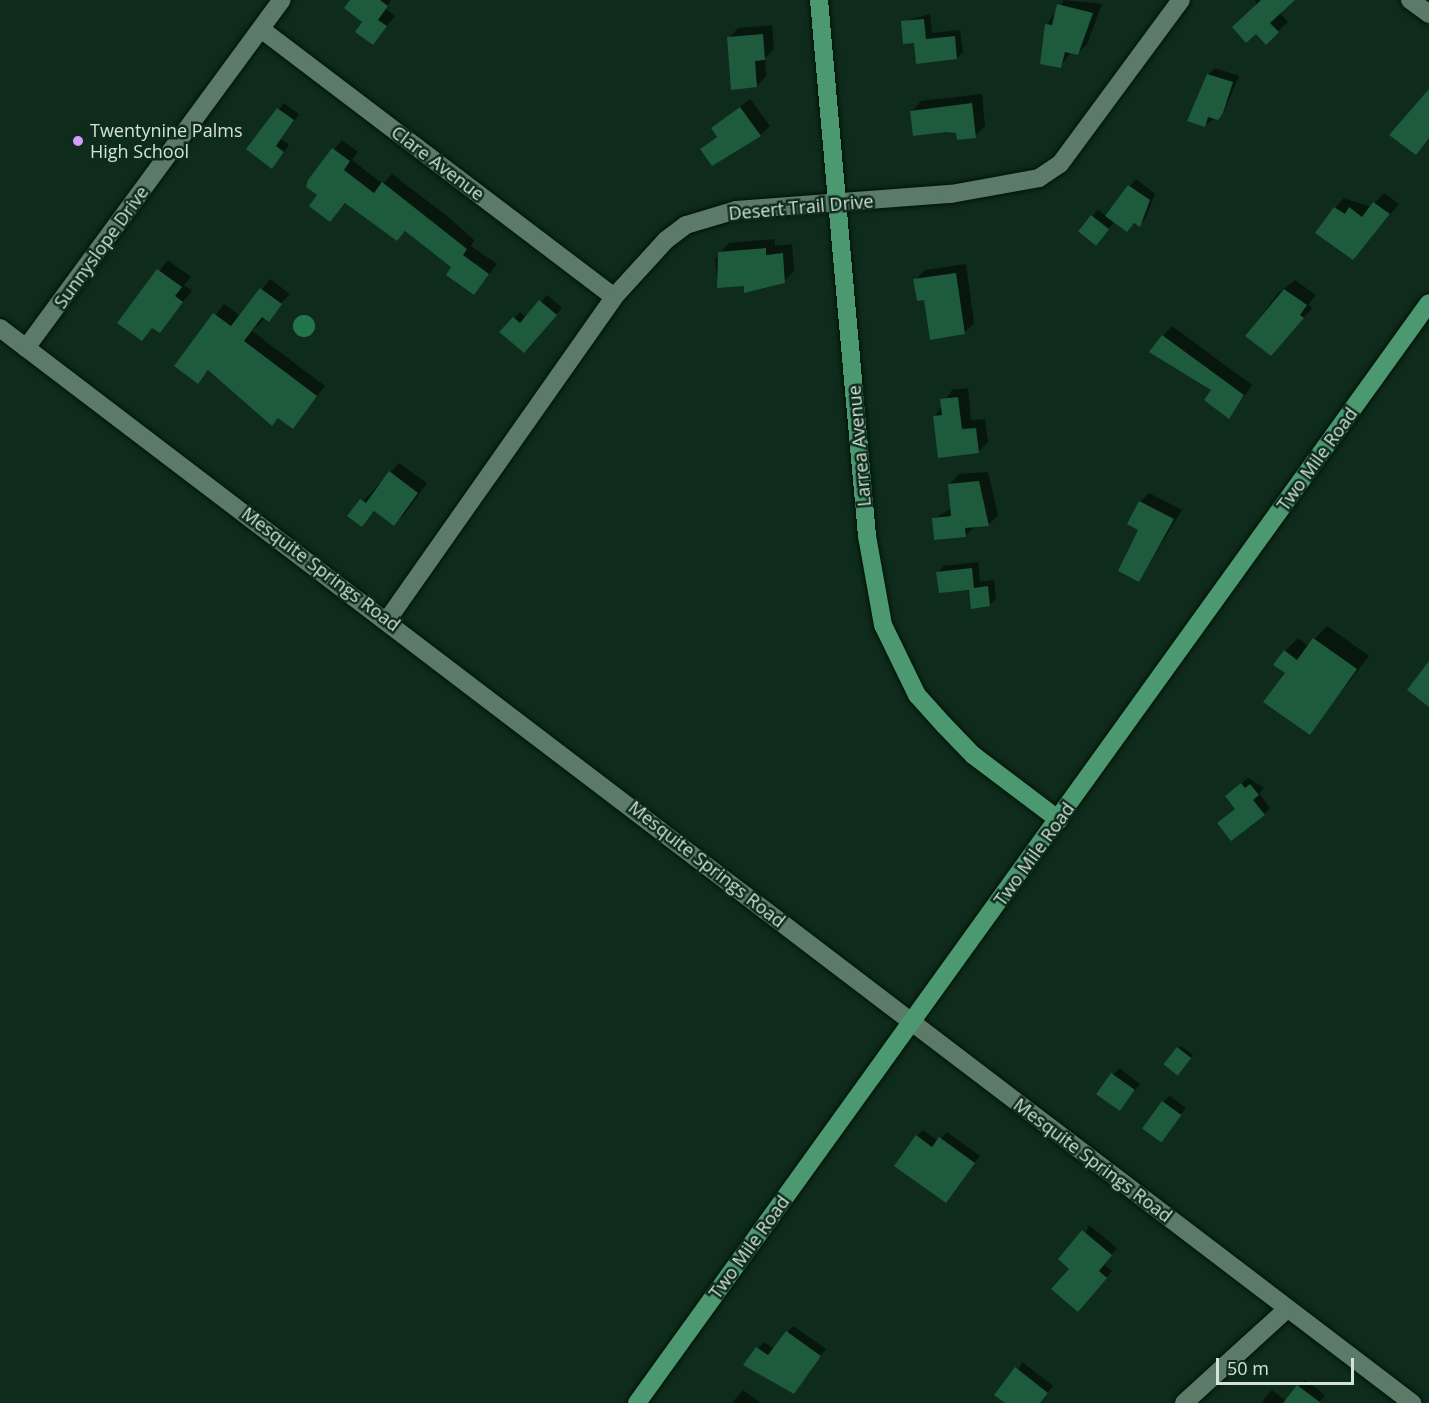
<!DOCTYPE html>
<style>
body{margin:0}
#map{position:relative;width:1429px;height:1403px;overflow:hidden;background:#0e2b1c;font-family:"Open Sans",sans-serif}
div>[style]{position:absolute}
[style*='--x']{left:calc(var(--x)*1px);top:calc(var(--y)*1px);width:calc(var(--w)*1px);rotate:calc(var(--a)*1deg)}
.water>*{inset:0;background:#23734c}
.round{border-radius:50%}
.shadow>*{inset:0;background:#0007}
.building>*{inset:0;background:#1e5a3c;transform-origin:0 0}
.roads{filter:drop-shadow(0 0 2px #001306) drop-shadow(0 0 2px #001306)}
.minor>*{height:18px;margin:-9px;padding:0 9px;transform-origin:9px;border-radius:9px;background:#5b7a67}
.major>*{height:18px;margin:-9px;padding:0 9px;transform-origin:9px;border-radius:9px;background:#4c9870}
.dots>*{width:16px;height:16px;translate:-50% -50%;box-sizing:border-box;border:3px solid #0e2b1c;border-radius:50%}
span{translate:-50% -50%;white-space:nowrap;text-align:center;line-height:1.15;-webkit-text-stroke:5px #0e2b1c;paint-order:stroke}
.poi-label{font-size:18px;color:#d2e3d8}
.left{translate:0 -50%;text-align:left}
.street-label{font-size:18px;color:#d2e3d8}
.scale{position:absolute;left:1216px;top:1358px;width:138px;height:27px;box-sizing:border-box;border:3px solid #d2e3d8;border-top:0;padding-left:8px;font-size:18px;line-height:21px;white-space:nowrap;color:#d2e3d8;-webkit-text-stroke:4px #0e2b1c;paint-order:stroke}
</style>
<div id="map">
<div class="water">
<div class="round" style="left:293px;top:315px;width:22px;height:22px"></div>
</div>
<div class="shadow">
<div style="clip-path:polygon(352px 0,391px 0,386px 9px,395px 16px,373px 43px)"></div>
<div style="clip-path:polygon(1064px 0,1102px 4px,1087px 44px,1078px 53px,1071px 52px,1060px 67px,1047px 24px)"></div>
<div style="clip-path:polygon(1255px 0,1292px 0,1279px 12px,1288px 22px,1266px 43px)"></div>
<div style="clip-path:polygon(930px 14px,932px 33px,960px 30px,963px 52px,957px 58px,915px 41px,902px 22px)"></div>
<div style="clip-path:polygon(772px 25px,774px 49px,765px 58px,766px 76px,757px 86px,729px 38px,738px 28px)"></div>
<div style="clip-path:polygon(1215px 68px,1239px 76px,1224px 112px,1205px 125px,1208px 75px)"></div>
<div style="clip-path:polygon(982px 94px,985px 126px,975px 136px,912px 111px,921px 101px)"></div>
<div style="clip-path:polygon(750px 99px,770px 126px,760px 135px,702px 150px,718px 135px,713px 128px)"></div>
<div style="clip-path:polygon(284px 103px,299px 114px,281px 139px,289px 145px,278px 161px,248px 149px)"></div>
<div style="clip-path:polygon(342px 140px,358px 152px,352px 160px,383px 184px,392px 174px,447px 216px,474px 240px,471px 246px,497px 264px,474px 293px,453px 267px,407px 230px,397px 239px,347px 202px,330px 220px,310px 180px)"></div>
<div style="clip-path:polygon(1136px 179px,1155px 194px,1145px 219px,1139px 225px,1115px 221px,1097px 243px,1092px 216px,1098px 210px,1106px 216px)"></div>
<div style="clip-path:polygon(1384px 193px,1399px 204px,1362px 248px,1335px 208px,1344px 198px,1371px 207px)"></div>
<div style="clip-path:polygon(775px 239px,775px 246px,792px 244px,794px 271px,784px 281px,746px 292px,745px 284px,718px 287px,715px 259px,729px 243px)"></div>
<div style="clip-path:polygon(168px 260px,191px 277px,184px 285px,192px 291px,159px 331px,153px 327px,142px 339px,119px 323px)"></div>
<div style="clip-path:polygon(966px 264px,974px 323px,964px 333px,926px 298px,915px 280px,925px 270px)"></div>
<div style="clip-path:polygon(270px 279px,290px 294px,252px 331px,325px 386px,293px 427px,279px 417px,272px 424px,210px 369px,198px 382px,176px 366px,224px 304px,240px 316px)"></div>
<div style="clip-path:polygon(1295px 280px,1316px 295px,1308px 305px,1312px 308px,1281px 344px,1247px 336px,1278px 293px)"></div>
<div style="clip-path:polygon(547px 295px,562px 308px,530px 345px,502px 332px,520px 312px,527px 318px)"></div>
<div style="clip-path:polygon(1172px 326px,1252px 385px,1229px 417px,1213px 390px,1163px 336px)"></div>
<div style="clip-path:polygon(968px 388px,971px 420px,985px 419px,988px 442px,978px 452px,935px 416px,952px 390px)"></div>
<div style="clip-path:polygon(399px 463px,427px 483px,404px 515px,394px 524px,375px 511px,362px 525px,349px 516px)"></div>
<div style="clip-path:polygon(988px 472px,998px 515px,988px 525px,975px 526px,965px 536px,934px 519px,952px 508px,950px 484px,959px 474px)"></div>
<div style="clip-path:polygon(1149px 493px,1182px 510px,1139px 580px,1140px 502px)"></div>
<div style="clip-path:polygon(978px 562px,980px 582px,994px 580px,996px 599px,989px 605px,938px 572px,944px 566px)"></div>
<div style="clip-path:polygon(1327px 626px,1369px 656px,1309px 733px,1285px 651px,1298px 638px,1308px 646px)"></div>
<div style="clip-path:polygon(1248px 778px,1264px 788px,1259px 793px,1270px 808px,1264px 814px,1236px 808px,1233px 790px)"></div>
<div style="clip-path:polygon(1181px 1046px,1193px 1055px,1181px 1070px,1178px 1048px)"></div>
<div style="clip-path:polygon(1119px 1068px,1140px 1084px,1125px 1103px,1098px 1094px)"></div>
<div style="clip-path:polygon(1170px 1096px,1186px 1108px,1161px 1141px,1163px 1102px)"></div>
<div style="clip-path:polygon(923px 1130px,938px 1141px,947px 1132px,980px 1156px,946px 1201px,917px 1136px)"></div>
<div style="clip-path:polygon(1089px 1225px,1117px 1248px,1104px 1264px,1112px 1271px,1084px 1304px,1071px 1268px)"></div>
<div style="clip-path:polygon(793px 1326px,826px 1349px,794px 1392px,745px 1364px,764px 1342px,774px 1349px)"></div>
<div style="clip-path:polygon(1022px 1362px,1053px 1386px,1040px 1403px,1004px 1403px)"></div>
<div style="clip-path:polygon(1305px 1380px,1325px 1395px,1319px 1403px,1261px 1403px,1272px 1390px,1286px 1401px)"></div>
<div style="clip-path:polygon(743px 1390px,761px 1403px,732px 1403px)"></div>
</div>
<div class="building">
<div style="clip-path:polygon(350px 0,380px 0,388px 6px,378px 20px,387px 26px,373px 45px,355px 32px,362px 22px,344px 8px)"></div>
<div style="clip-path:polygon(1261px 0,1295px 0,1270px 23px,1279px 32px,1266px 45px,1256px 34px,1246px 43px,1232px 27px)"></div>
<div style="clip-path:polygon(1057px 4px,1093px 13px,1078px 55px,1065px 52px,1061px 68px,1040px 64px,1045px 24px,1052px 25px)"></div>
<div style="clip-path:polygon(924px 19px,926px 39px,955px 36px,957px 59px,916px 64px,914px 43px,903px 44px,901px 21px)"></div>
<div style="clip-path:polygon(763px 34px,765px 60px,755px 61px,757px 87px,731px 90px,727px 37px)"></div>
<div style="clip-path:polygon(1207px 74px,1233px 82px,1223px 113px,1218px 120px,1208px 117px,1205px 127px,1187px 121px)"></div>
<div style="clip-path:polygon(1429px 89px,1429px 138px,1416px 155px,1389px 135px)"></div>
<div style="clip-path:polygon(972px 103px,976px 138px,957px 140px,956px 133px,946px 132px,913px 136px,910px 111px)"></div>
<div style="clip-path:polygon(740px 107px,761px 136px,712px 166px,700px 149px,717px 137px,711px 128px)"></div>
<div style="clip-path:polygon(277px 108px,294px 120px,276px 146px,284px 152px,272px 169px,246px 149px)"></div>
<div style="clip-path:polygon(332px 148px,350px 161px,344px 170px,374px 193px,382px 182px,467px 249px,463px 255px,489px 274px,474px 295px,446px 275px,451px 267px,405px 231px,397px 241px,345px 203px,330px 222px,309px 206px,317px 195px,306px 187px,308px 180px)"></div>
<div style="clip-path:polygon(1128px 185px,1150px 200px,1140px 227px,1134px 223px,1127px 232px,1105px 216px)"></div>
<div style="clip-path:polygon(1373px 202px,1390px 214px,1353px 260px,1315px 233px,1334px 207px,1345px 214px,1349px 207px,1362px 217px)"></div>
<div style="left:1091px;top:215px;width:23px;height:21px;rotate:38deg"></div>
<div style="clip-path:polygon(766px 248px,766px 255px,783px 253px,785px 283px,744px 293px,744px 286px,717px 288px,718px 252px)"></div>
<div style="clip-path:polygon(157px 269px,182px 287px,175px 296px,183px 302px,160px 333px,152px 328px,142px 341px,117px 323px)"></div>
<div style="clip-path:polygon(956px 273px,965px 334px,930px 340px,924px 300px,917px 301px,913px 279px)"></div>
<div style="clip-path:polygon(260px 288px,282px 304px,269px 322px,262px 317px,244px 341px,317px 396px,293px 429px,278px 418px,272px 426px,208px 370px,198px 384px,174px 366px,213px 313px,231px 326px)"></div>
<div style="clip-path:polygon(1284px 289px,1307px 305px,1300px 315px,1304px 318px,1271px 356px,1245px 336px)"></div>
<div style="clip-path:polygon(539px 300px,557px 315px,524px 353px,499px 332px,513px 317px,520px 323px)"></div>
<div style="clip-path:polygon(1162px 335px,1244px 395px,1229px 419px,1204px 400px,1211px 390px,1149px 352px)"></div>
<div style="clip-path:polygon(958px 397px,962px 429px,976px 428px,979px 453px,938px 458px,933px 416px,942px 415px,940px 399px)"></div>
<div style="clip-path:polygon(389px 471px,418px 493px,394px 526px,374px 511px,362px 527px,347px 516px,360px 499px,366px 503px)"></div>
<div style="clip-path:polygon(979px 481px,989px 526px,965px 528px,966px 537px,934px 540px,932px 518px,951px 516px,948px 484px)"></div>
<div style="clip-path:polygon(1139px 501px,1174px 519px,1139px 582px,1118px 571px,1138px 530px,1127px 524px)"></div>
<div style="clip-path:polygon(972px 568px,974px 588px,988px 586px,990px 606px,971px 609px,969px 590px,939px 593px,936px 572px)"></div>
<div style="clip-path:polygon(1313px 638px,1357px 669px,1310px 735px,1263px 702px,1285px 673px,1273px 665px,1284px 650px,1297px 660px)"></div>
<div style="clip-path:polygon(1429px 661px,1429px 707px,1407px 690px)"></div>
<div style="clip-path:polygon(1241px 783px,1245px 788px,1250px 784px,1259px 795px,1253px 800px,1265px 815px,1231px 841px,1217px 823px,1235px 809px,1225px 796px)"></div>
<div style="left:1177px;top:1047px;width:18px;height:22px;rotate:38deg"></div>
<div style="left:1111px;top:1073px;width:29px;height:26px;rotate:35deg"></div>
<div style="left:1162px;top:1101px;width:24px;height:34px;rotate:36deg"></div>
<div style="clip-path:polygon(916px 1135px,932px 1147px,939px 1137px,975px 1163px,946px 1203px,894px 1166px)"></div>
<div style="clip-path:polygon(1082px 1230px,1112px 1255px,1099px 1271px,1107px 1278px,1078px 1312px,1051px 1289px,1069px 1269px,1058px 1259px)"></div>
<div style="clip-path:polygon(786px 1331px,821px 1356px,794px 1394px,743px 1365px,756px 1347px,768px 1355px)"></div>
<div style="clip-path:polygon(1015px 1367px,1048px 1393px,1040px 1403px,1005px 1403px,994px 1395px)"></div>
<div style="clip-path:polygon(1297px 1385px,1321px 1403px,1283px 1403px)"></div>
</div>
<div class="roads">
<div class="minor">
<div style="--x:1410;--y:0;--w:24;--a:36"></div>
<div style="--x:261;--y:29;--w:443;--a:37.2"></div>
<div style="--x:0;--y:328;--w:1775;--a:37.28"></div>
<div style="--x:26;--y:348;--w:432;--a:-53.7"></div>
<div style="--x:388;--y:619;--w:393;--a:-54.9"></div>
<div style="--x:614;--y:297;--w:77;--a:-47.6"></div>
<div style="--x:666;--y:240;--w:25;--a:-37"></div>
<div style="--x:686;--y:225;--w:52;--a:-16.7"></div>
<div style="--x:736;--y:210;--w:216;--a:-4.3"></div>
<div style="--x:951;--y:194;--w:89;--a:-10.3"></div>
<div style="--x:1039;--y:178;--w:25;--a:-34"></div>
<div style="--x:1060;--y:164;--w:204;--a:-53.6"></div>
<div style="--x:1184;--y:1403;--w:139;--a:-42.4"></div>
</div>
<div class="major">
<div style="--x:819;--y:0;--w:538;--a:84.88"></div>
<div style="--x:867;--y:536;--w:90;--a:79.8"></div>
<div style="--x:883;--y:625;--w:78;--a:64.1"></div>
<div style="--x:917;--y:695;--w:40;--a:48"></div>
<div style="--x:944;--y:725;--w:42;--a:46"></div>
<div style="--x:973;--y:755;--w:108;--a:37.1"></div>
<div style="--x:637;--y:1403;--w:1355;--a:-54.25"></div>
</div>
</div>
<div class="dots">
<div style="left:78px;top:141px;background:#d19dfe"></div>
</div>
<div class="poi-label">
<span class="left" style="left:90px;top:141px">Twentynine Palms<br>High School</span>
</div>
<div class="street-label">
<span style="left:438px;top:163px;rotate:37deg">Clare Avenue</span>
<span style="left:801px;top:207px;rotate:-5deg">Desert Trail Drive</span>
<span style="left:101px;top:247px;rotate:-54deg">Sunnyslope Drive</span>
<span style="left:859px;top:446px;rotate:-95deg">Larrea Avenue</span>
<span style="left:1317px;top:459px;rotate:-54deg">Two Mile Road</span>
<span style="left:321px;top:569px;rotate:37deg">Mesquite Springs Road</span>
<span style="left:1034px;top:854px;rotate:-54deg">Two Mile Road</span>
<span style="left:707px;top:864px;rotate:38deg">Mesquite Springs Road</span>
<span style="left:1093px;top:1160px;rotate:37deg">Mesquite Springs Road</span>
<span style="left:749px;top:1247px;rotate:-54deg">Two Mile Road</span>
</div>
<div class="scale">50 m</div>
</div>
